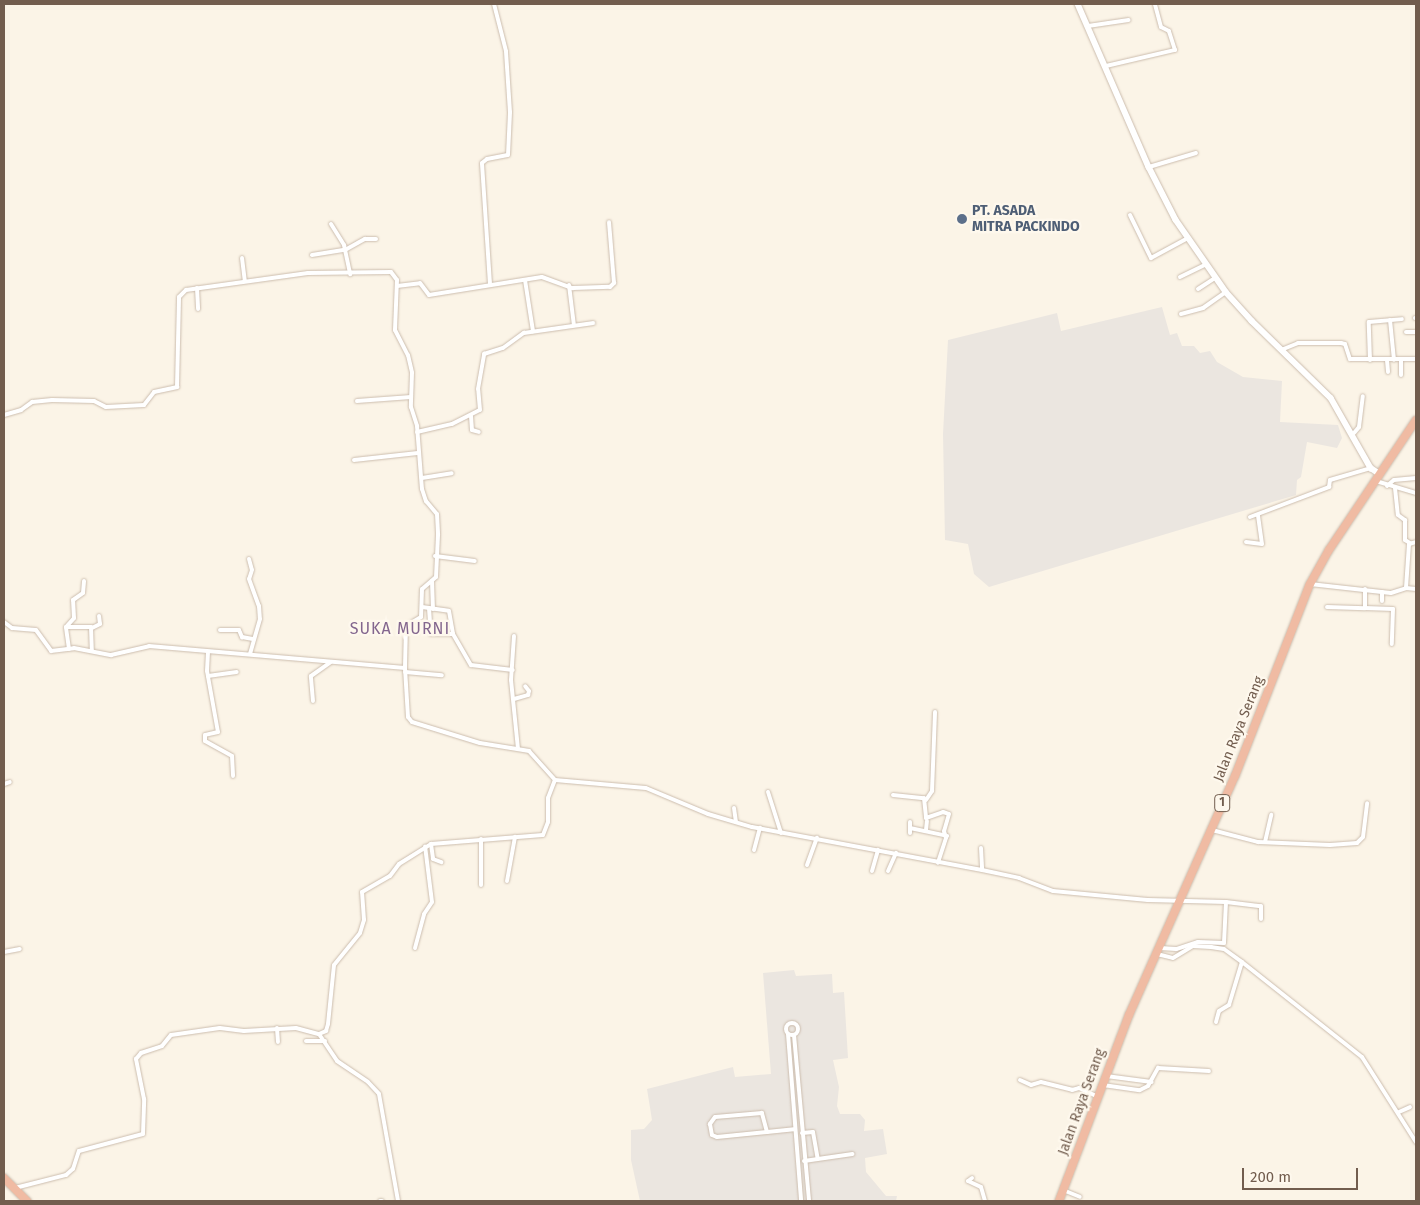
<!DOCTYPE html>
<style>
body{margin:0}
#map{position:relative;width:1420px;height:1205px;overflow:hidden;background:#fbf4e7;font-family:"Fira Sans",sans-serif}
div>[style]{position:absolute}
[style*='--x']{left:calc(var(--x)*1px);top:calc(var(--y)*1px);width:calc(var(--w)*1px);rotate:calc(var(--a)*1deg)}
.industrial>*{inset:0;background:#ebe6e0}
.roads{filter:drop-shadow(0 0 1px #ccbdae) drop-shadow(0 0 1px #ccbdae)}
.street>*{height:4px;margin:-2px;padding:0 2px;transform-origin:2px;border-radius:2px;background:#fff}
.street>.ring{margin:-2px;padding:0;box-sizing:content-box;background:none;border:4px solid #fff;border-radius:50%}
.secondary>*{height:5.5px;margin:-2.75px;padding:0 2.75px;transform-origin:2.75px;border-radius:2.75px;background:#fff}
.highway>*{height:8px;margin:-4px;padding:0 4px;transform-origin:4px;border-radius:4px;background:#f0bba3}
.dots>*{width:14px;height:14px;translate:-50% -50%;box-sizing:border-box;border:2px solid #fef8ed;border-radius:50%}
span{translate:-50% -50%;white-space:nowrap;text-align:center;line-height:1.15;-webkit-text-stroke:4.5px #fef8ed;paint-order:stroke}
.shield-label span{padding:1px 4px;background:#fef8ed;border:1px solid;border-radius:4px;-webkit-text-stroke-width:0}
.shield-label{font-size:12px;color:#725d4e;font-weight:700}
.service-label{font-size:14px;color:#4e5e75;font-weight:700}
.left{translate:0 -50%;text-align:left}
.street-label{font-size:14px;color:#725d4e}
.quarter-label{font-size:16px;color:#83668e;letter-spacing:1px}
.frame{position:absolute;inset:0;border:5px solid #725d4e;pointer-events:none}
.scale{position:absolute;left:1242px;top:1168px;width:116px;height:22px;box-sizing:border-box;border:2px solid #725d4e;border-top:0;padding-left:6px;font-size:15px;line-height:18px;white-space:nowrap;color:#725d4e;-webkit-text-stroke:4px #fef8ed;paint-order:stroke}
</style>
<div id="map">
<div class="industrial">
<div style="clip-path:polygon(1162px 307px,1170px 335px,1177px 333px,1182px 346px,1194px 346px,1200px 353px,1210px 351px,1217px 362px,1243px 377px,1282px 381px,1280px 422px,1338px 425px,1342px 438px,1337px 448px,1307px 442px,1301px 477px,1297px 480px,1296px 495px,989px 587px,974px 574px,968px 544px,945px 540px,943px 434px,948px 340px,1057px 313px,1061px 331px)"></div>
<div style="clip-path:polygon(794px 970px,796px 976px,832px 974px,833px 993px,844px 992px,848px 1058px,833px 1060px,839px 1087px,837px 1106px,840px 1114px,860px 1114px,865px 1120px,864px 1131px,883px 1129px,887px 1154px,865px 1158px,866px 1172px,886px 1196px,897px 1196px,896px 1201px,640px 1201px,631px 1160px,631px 1130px,644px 1129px,652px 1120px,647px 1089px,733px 1067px,735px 1077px,771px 1074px,763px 973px)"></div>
</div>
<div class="roads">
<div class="street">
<div style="--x:1088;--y:26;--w:41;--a:-8.3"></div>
<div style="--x:1106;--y:66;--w:71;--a:-13.1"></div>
<div style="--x:1175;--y:50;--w:20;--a:-108"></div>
<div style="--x:1169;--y:31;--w:9;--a:-153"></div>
<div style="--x:1161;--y:27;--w:24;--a:-105"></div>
<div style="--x:1149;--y:167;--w:49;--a:-16.6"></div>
<div style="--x:1130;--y:215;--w:48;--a:64"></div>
<div style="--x:1151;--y:258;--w:42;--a:-28.4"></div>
<div style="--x:331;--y:224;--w:25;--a:58"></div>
<div style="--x:344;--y:245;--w:30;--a:78"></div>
<div style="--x:312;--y:255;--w:33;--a:-9"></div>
<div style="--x:345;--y:250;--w:23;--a:-29"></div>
<div style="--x:365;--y:239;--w:11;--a:0"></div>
<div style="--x:242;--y:258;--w:23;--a:83"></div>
<div style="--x:1180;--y:277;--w:28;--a:-26"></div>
<div style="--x:525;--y:280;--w:52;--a:81.1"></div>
<div style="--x:490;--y:284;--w:121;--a:-93.8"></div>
<div style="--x:482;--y:163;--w:6;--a:-39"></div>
<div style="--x:487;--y:159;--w:21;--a:-11"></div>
<div style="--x:508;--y:155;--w:43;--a:-87.3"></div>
<div style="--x:510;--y:112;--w:61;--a:-93.8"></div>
<div style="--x:506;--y:51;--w:49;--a:-104.3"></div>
<div style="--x:569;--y:285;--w:39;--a:83"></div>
<div style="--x:397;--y:286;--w:23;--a:-7"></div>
<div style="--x:420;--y:283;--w:15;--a:53"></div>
<div style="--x:429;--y:295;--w:114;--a:-9.1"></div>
<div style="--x:542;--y:277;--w:33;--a:20"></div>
<div style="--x:573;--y:288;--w:37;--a:-2"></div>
<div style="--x:610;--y:287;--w:6;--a:-45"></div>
<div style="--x:614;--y:283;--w:61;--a:-94.7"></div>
<div style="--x:197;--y:288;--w:21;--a:87"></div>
<div style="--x:1198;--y:289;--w:20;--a:-33"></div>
<div style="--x:1181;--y:314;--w:23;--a:-15"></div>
<div style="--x:1203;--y:308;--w:28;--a:-35"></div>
<div style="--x:1415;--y:318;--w:1;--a:0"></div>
<div style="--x:1390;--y:320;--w:40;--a:84.3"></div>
<div style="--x:1406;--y:332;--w:10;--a:0"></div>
<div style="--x:1281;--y:350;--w:18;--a:-22"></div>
<div style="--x:1298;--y:343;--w:43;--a:0"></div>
<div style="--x:1341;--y:343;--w:4;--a:14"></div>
<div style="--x:1345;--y:344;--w:16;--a:72"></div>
<div style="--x:1350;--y:359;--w:66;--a:0"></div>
<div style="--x:1370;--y:360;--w:38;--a:-92"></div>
<div style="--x:1369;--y:322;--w:33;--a:-5"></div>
<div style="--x:1387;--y:360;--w:12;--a:85"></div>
<div style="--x:1401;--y:360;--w:15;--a:90"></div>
<div style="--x:357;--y:401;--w:54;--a:-4.2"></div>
<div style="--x:4;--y:415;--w:18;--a:-16"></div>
<div style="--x:21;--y:410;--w:14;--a:-36"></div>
<div style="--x:32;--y:402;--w:20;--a:-6"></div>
<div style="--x:52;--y:400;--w:42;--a:1.4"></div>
<div style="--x:94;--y:401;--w:13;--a:27"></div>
<div style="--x:106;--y:407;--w:38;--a:-3"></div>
<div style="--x:144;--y:405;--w:16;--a:-52"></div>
<div style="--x:154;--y:392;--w:24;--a:-12"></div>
<div style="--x:177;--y:387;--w:90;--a:-88.7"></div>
<div style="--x:179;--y:297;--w:10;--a:-45"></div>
<div style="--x:186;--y:290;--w:123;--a:-7.9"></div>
<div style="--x:308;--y:273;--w:83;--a:-0.7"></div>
<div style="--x:391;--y:272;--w:10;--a:53"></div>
<div style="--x:397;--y:280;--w:50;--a:92.3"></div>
<div style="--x:395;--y:330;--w:28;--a:63"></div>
<div style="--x:408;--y:355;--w:18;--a:77"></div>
<div style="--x:412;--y:373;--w:34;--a:92"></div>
<div style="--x:411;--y:407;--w:20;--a:72"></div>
<div style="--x:417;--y:426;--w:63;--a:85.5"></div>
<div style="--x:422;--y:489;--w:13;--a:72"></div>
<div style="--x:426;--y:501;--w:17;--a:50"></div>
<div style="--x:437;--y:514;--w:21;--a:87"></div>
<div style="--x:438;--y:535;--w:42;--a:92.7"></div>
<div style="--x:436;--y:577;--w:18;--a:139"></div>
<div style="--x:422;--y:589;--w:28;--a:92"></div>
<div style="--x:421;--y:617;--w:17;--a:149"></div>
<div style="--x:406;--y:626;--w:42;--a:91.4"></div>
<div style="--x:405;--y:668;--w:49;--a:86.5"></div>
<div style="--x:408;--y:717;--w:6;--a:51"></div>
<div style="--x:412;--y:722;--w:71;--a:17.2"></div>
<div style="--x:480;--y:743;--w:50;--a:9.3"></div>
<div style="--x:529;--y:751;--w:39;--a:48"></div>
<div style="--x:555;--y:780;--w:91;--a:5"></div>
<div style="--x:646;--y:788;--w:67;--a:22.8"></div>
<div style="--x:708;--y:814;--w:46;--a:16.5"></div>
<div style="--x:752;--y:827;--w:234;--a:10.6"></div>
<div style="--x:982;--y:870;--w:38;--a:12"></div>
<div style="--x:1019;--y:878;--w:36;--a:21"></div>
<div style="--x:1053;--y:891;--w:95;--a:5.4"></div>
<div style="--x:1148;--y:900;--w:78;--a:1.5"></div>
<div style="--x:1226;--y:902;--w:41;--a:92.8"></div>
<div style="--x:1224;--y:943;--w:26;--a:-178"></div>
<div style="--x:1198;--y:942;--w:23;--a:162"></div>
<div style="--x:1176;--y:949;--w:16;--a:-176"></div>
<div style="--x:471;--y:416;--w:14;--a:86"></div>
<div style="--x:472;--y:430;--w:7;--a:16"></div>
<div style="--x:417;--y:432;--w:36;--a:-13"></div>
<div style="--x:452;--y:424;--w:31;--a:-27"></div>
<div style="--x:480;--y:410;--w:21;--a:-95"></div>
<div style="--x:478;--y:389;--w:36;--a:-80"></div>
<div style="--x:484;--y:354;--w:20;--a:-18"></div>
<div style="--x:503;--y:348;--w:26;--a:-36"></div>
<div style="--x:524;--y:333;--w:70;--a:-8.2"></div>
<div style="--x:1354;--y:433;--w:8;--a:-50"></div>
<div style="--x:1359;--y:427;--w:31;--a:-83"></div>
<div style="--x:354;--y:460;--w:64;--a:-6.2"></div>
<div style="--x:422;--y:478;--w:30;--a:-9"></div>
<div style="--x:1376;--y:481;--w:42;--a:16.7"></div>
<div style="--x:1387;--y:486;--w:9;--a:-41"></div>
<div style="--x:1394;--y:480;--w:22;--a:-5"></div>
<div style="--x:1395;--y:488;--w:27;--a:84"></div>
<div style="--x:1398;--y:515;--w:9;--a:36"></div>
<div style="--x:1405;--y:520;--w:20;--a:90"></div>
<div style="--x:1405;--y:540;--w:6;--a:31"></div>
<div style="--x:1250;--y:517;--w:85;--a:-20.8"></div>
<div style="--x:1329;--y:487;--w:7;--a:-82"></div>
<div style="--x:1330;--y:480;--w:43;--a:-16.3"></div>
<div style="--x:1246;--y:542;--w:16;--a:7"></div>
<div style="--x:1262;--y:544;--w:29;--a:-98"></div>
<div style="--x:435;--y:556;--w:40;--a:7.1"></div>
<div style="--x:249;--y:559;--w:11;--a:75"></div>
<div style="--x:252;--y:570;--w:9;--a:108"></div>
<div style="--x:249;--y:579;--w:29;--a:70"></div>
<div style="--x:259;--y:606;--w:13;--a:86"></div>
<div style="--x:260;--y:619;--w:36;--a:106"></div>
<div style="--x:432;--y:581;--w:28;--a:88"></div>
<div style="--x:1310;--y:584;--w:81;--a:6.3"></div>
<div style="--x:1391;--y:593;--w:16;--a:-18"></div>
<div style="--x:1406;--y:588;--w:10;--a:6"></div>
<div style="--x:1406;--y:588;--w:44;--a:-86.1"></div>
<div style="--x:1409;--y:544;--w:7;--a:-16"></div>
<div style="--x:1382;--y:601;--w:9;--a:-90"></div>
<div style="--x:422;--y:607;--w:27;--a:8"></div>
<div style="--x:449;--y:611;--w:23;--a:80"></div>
<div style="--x:453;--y:634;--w:36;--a:60"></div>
<div style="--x:471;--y:665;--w:42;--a:6.8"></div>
<div style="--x:1327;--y:607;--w:38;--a:2"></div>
<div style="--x:1365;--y:608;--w:19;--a:-90"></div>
<div style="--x:429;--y:608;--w:26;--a:86"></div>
<div style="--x:431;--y:634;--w:22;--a:0"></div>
<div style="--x:1365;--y:608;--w:28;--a:2"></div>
<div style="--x:1393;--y:609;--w:35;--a:92"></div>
<div style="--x:4;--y:622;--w:10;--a:37"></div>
<div style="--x:12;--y:628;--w:24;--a:5"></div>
<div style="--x:36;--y:630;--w:26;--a:54"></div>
<div style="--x:51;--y:651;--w:23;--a:-7"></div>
<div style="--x:74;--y:648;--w:38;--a:11"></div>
<div style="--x:111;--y:655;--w:39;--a:-13"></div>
<div style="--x:149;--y:646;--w:257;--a:4.9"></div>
<div style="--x:66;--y:627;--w:25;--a:0"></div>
<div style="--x:91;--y:627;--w:23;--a:88"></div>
<div style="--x:92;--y:628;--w:9;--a:-27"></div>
<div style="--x:100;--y:624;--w:8;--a:-97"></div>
<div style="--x:220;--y:630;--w:19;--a:0"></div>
<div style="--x:239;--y:630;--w:8;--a:67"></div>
<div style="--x:242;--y:637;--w:11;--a:10"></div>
<div style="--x:514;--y:636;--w:44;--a:93.9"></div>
<div style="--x:511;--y:680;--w:69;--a:84.2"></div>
<div style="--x:69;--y:649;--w:22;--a:-98"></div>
<div style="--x:66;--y:627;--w:12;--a:-48"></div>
<div style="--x:74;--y:618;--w:18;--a:-93"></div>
<div style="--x:73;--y:600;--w:12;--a:-35"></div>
<div style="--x:83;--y:593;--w:12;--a:-85"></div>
<div style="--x:208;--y:652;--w:19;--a:93"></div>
<div style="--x:207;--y:671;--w:62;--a:79.8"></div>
<div style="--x:218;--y:732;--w:13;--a:167"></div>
<div style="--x:205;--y:735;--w:6;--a:90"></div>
<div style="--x:205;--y:741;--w:31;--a:29"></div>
<div style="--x:232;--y:756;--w:20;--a:87"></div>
<div style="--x:405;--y:672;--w:37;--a:5"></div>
<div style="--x:208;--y:676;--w:29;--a:-8"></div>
<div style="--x:514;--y:699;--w:15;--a:-16"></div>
<div style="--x:528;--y:695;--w:4;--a:-76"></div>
<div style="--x:529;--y:691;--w:6;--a:-129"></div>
<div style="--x:313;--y:701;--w:25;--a:-95"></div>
<div style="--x:311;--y:676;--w:24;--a:-35"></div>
<div style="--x:4;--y:784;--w:6;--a:-18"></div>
<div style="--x:768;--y:792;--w:43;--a:72.4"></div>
<div style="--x:893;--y:795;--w:31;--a:6"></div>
<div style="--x:924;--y:798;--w:20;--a:84"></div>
<div style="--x:926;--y:818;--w:18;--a:-19"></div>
<div style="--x:943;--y:812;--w:6;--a:18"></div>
<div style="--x:949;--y:814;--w:18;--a:106"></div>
<div style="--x:944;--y:831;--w:7;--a:74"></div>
<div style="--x:946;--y:838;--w:26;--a:108"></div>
<div style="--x:926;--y:800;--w:11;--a:-56"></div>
<div style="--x:932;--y:791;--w:79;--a:-87.8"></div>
<div style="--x:734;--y:808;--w:14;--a:82"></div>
<div style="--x:910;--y:828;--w:38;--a:12"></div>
<div style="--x:926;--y:830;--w:9;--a:-84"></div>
<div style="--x:1212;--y:830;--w:48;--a:14.6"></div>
<div style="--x:1258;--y:842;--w:72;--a:2.4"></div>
<div style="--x:1330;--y:845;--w:27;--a:-4"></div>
<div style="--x:1357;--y:843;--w:8;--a:-45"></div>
<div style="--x:1363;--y:837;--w:34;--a:-83"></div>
<div style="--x:910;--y:833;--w:11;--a:-90"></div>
<div style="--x:481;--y:839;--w:46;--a:90"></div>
<div style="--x:1265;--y:842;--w:28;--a:-77"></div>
<div style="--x:431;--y:844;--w:15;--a:82"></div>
<div style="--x:433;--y:859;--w:9;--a:21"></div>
<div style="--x:981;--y:848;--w:22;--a:87"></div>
<div style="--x:754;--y:850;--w:23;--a:-75"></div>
<div style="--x:807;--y:865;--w:29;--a:-70"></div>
<div style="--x:872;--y:871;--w:22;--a:-74"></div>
<div style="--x:888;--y:871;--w:20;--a:-66"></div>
<div style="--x:507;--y:881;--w:45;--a:-79.7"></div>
<div style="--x:1226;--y:902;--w:35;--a:7"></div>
<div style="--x:1261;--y:906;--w:13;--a:90"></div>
<div style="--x:415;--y:948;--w:35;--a:-75"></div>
<div style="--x:424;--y:914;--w:14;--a:-56"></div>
<div style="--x:432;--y:902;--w:56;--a:-97.1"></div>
<div style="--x:4;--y:952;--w:16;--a:-11"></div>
<div style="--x:1157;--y:954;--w:16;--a:14"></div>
<div style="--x:1173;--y:958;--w:23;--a:-31"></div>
<div style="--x:1193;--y:946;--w:18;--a:3"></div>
<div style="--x:1211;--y:947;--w:13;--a:9"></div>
<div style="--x:1224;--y:949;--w:22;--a:36"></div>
<div style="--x:1242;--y:962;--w:153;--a:38.4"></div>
<div style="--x:1362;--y:1057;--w:101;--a:57.6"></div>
<div style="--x:1216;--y:1022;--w:11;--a:-75"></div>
<div style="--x:1219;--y:1011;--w:12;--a:-31"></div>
<div style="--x:1229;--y:1005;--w:45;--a:-73.2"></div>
<div class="ring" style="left:786px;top:1023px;width:8px;height:8px"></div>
<div style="--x:277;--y:1028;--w:14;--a:86"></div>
<div style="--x:319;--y:1034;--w:8;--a:-23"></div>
<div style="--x:326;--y:1031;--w:7;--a:-74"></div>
<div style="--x:328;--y:1024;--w:59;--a:-84.2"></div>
<div style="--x:334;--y:965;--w:41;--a:-50.9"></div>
<div style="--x:360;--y:933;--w:14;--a:-73"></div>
<div style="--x:364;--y:920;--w:28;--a:-94"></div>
<div style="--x:362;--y:892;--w:32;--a:-30"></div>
<div style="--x:390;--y:876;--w:15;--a:-53"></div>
<div style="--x:399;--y:864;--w:38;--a:-32"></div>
<div style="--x:431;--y:844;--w:112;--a:-4.6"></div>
<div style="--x:543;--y:835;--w:14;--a:-69"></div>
<div style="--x:548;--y:822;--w:24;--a:-90"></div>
<div style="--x:548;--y:798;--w:19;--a:-69"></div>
<div style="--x:788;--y:1034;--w:168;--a:85.5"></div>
<div style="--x:794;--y:1035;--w:167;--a:84.8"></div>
<div style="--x:306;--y:1041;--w:19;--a:0"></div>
<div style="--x:1106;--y:1076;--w:46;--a:7.4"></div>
<div style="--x:1020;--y:1080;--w:12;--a:24"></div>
<div style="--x:1031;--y:1085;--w:10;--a:-17"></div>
<div style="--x:1041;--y:1082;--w:32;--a:14"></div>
<div style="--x:1072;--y:1090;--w:7;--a:-16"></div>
<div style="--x:1079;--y:1088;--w:19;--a:25"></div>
<div style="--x:1103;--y:1085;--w:37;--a:8"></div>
<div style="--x:1140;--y:1090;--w:9;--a:-27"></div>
<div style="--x:1148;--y:1086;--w:21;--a:-61"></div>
<div style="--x:1158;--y:1068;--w:51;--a:3.4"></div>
<div style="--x:1399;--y:1112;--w:12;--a:-24"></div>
<div style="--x:767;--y:1132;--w:20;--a:-105"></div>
<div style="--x:762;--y:1113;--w:47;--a:175.1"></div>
<div style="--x:715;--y:1117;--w:9;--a:126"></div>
<div style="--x:710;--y:1124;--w:11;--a:80"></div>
<div style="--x:712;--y:1135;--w:5;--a:22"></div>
<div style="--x:717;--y:1137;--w:50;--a:-5.7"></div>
<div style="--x:767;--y:1132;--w:27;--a:-6"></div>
<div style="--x:802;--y:1133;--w:11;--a:-5"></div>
<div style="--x:813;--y:1132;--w:27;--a:80"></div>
<div style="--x:804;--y:1161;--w:49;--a:-8.1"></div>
<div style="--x:972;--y:1178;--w:5;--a:143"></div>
<div style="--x:968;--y:1181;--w:14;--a:25"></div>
<div style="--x:981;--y:1187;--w:15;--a:74"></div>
<div style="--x:15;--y:1188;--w:53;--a:-14.3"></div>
<div style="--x:66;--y:1175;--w:9;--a:-41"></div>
<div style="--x:73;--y:1169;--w:19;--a:-72"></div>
<div style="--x:79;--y:1151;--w:66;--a:-14.9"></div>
<div style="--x:143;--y:1134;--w:35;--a:-88"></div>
<div style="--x:144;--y:1099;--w:41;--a:-101.3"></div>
<div style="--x:136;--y:1059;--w:8;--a:-50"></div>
<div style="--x:141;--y:1053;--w:22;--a:-18"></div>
<div style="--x:162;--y:1046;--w:14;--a:-51"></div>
<div style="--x:171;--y:1035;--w:49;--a:-8.1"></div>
<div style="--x:220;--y:1028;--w:24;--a:7"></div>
<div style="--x:244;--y:1031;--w:52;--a:-3.3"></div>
<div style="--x:296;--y:1028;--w:24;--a:15"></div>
<div style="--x:319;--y:1034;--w:32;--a:56"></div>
<div style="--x:337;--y:1061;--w:37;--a:34"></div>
<div style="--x:368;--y:1082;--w:16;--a:47"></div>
<div style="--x:379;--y:1094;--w:109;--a:79.9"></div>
<div style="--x:1063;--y:1190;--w:18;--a:22"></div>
<div style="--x:380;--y:1201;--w:2;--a:0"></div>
</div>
<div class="secondary">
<div style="--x:1078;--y:4;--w:178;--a:66.5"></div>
<div style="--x:1149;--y:167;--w:59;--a:63"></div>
<div style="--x:1176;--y:220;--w:88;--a:55.2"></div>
<div style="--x:1226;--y:292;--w:39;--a:48"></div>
<div style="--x:1252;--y:321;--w:110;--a:44.3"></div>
<div style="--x:1331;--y:398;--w:81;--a:60.3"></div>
<div style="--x:1371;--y:468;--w:11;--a:34"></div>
</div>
<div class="highway">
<div style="--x:4;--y:1178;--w:33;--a:45"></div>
<div style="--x:1059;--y:1201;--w:199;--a:-69.4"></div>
<div style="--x:1129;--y:1015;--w:261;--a:-66.1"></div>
<div style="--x:1235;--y:776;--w:206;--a:-68.7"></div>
<div style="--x:1310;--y:584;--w:39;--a:-61"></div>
<div style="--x:1329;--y:550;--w:156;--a:-56.2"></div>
</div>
</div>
<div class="dots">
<div style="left:962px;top:219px;background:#5c6f8a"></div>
</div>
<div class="shield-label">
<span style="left:1222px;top:803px">1</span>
</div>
<div class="service-label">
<span class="left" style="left:972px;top:219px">PT. ASADA<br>MITRA PACKINDO</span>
</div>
<div class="street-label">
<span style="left:1239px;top:729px;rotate:-68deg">Jalan Raya Serang</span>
<span style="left:1082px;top:1102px;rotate:-70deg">Jalan Raya Serang</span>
</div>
<div class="quarter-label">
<span style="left:400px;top:629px">SUKA MURNI</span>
</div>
<div class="frame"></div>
<div class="scale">200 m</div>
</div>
